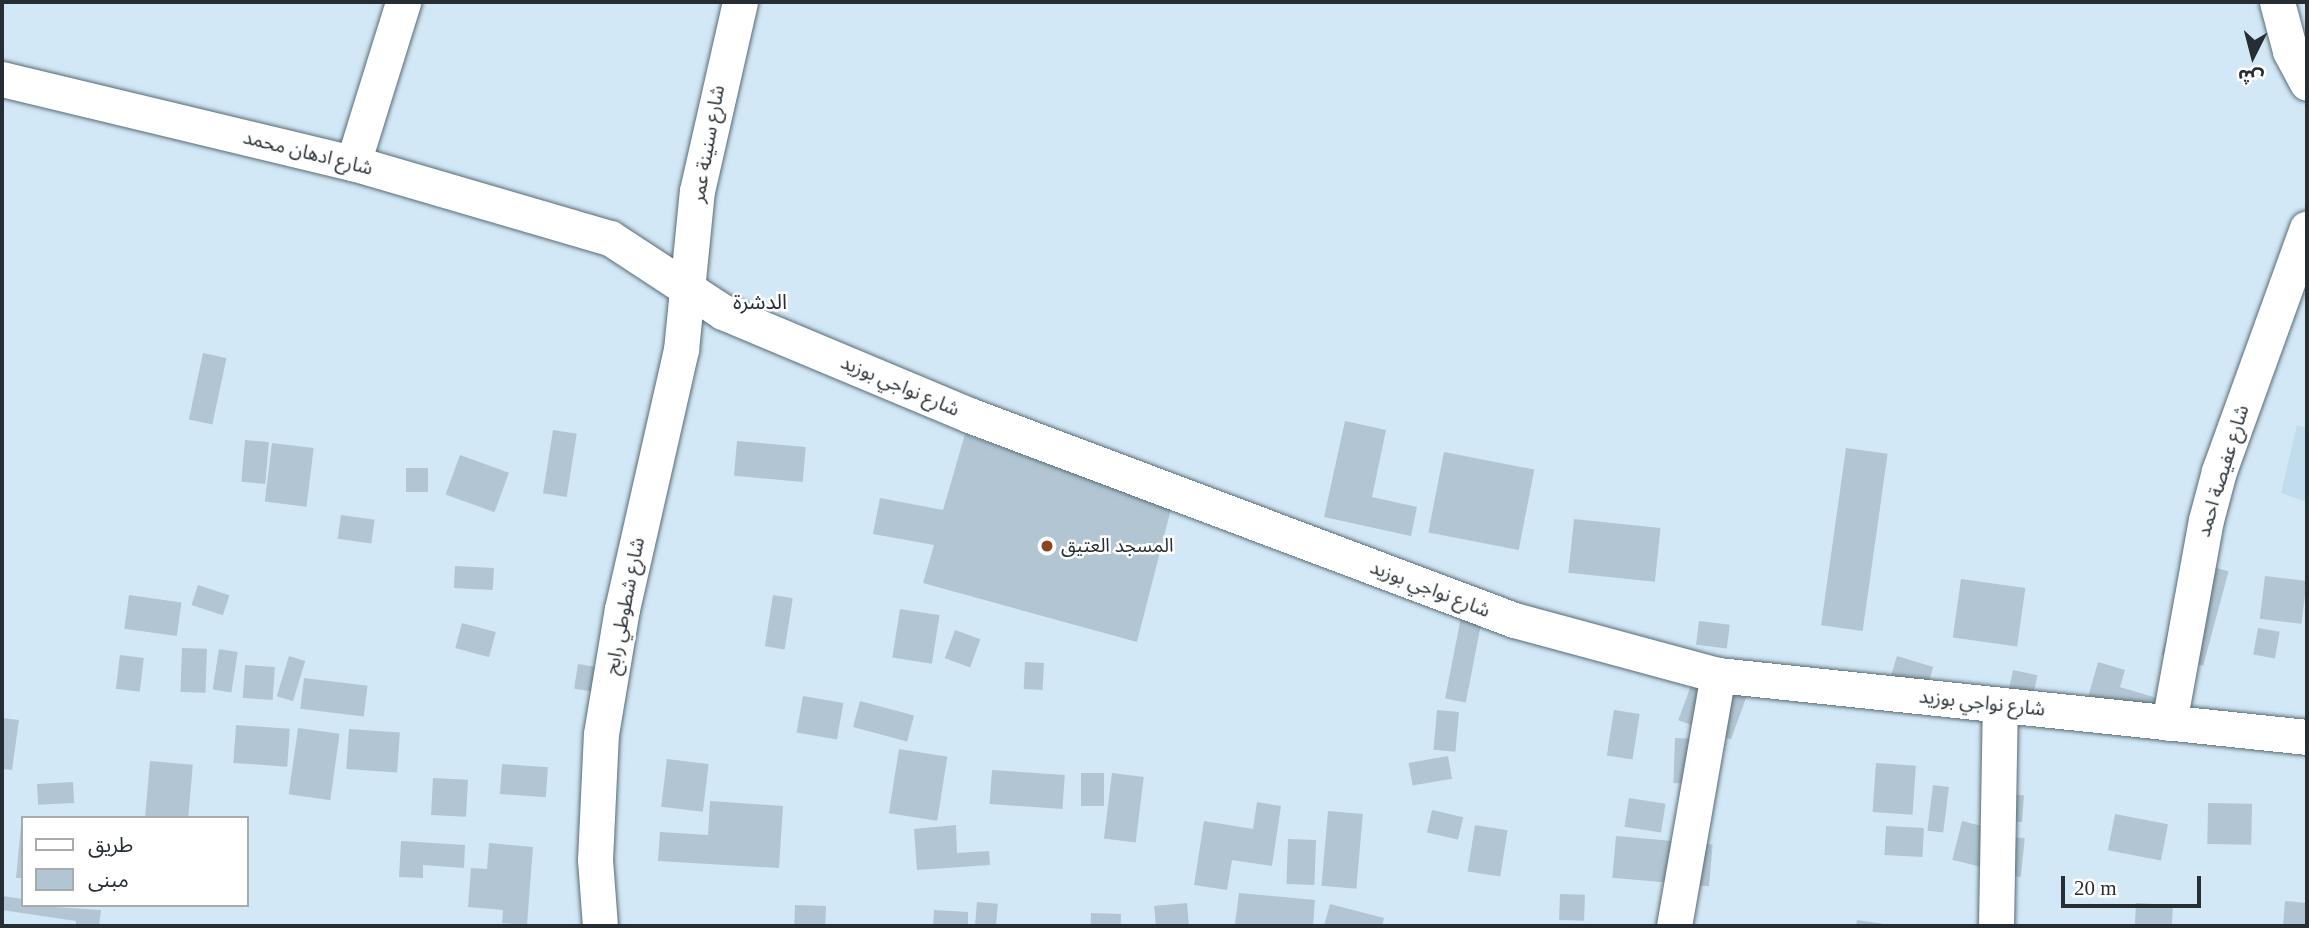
<!DOCTYPE html>
<meta charset="utf-8">
<style>
body{margin:0}
#map{position:relative;width:2309px;height:928px;overflow:hidden;background:#d3e8f6;font-family:"Times New Roman","Noto Sans Arabic",serif}
div>[style]{position:absolute}
[style*='--x']{left:calc(var(--x)*1px);top:calc(var(--y)*1px);width:calc(var(--w)*1px);rotate:calc(var(--a)*1deg)}
.built>*{inset:0;background:#c0dced}
.building>*{inset:0;background:#b1c6d2;transform-origin:0 0}
.roads{filter:drop-shadow(0 0 2px #586b77) drop-shadow(0 0 2px #586b77)}
.street>*{height:35px;margin:-17.5px;padding:0 17.5px;transform-origin:17.5px;border-radius:17.5px;background:#fff}
.dots>*{width:19px;height:19px;translate:-50% -50%;box-sizing:border-box;border:4px solid #fff;border-radius:50%}
span{translate:-50% -50%;white-space:nowrap;text-align:center;line-height:1.15;-webkit-text-stroke:5px #fff;paint-order:stroke}
.street-label{font-size:19px;color:#262e33}
.poi-label{font-size:19px;color:#262e33}
.left{translate:0 -50%;text-align:left}
.neighbourhood-label{font-size:21px;color:#262e33}
.frame{position:absolute;inset:0;border:4px solid #262e33;pointer-events:none}
.legend{position:absolute;left:21px;top:816px;width:228px;height:91px;box-sizing:border-box;background:#fff;border:2px solid #a8abad;margin:0;padding:9px 12px;list-style:none;font-size:21px;color:#262e33}
.legend li{display:flex;align-items:center;gap:14px;height:35px}
.legend b{width:35px;border:2px solid #a8abad}
.north{position:absolute;left:2218px;top:21px;width:70px;height:70px;-webkit-text-stroke:5px #fff;paint-order:stroke;rotate:186deg;font-size:19px;font-weight:700;line-height:28px;text-align:center;color:#262e33}
.north::after{content:'';display:block;margin:auto;width:24px;height:32px;background:#262e33;clip-path:polygon(50% 0,100% 100%,50% 72%,0 100%)}
.scale{position:absolute;left:2061px;top:876px;width:140px;height:32px;box-sizing:border-box;border:4px solid #262e33;border-top:0;padding-left:9px;font-size:21px;line-height:24px;white-space:nowrap;color:#262e33;-webkit-text-stroke:5px #fff;paint-order:stroke}
</style>
<div id="map">
<div class="built">
<div style="clip-path:polygon(2297px 425px,2307px 428px,2307px 502px,2281px 493px)"></div>
</div>
<div class="building">
<div style="left:203px;top:353px;width:24px;height:68px;rotate:12deg"></div>
<div style="clip-path:polygon(1345px 421px,1386px 430px,1372px 497px,1417px 507px,1411px 536px,1324px 517px)"></div>
<div style="left:553px;top:430px;width:24px;height:64px;rotate:9deg"></div>
<div style="clip-path:polygon(965px 434px,1171px 509px,1137px 642px,923px 583px,934px 545px,873px 534px,880px 498px,943px 510px)"></div>
<div style="left:245px;top:440px;width:24px;height:42px;rotate:5deg"></div>
<div style="left:737px;top:441px;width:69px;height:35px;rotate:5deg"></div>
<div style="left:272px;top:443px;width:42px;height:59px;rotate:7deg"></div>
<div style="left:1846px;top:448px;width:42px;height:179px;rotate:8deg"></div>
<div style="left:1444px;top:452px;width:92px;height:82px;rotate:11deg"></div>
<div style="left:460px;top:455px;width:52px;height:42px;rotate:20deg"></div>
<div style="left:406px;top:468px;width:22px;height:24px"></div>
<div style="left:341px;top:515px;width:34px;height:24px;rotate:8deg"></div>
<div style="left:1574px;top:519px;width:87px;height:54px;rotate:6deg"></div>
<div style="left:2187px;top:560px;width:43px;height:98px;rotate:15deg"></div>
<div style="left:455px;top:566px;width:39px;height:22px;rotate:3deg"></div>
<div style="left:2265px;top:576px;width:42px;height:43px;rotate:7deg"></div>
<div style="left:1961px;top:579px;width:65px;height:59px;rotate:8deg"></div>
<div style="left:198px;top:585px;width:33px;height:21px;rotate:18deg"></div>
<div style="left:129px;top:595px;width:53px;height:34px;rotate:8deg"></div>
<div style="left:773px;top:595px;width:20px;height:52px;rotate:9deg"></div>
<div style="left:900px;top:609px;width:40px;height:49px;rotate:9deg"></div>
<div style="left:1461px;top:617px;width:21px;height:83px;rotate:11deg"></div>
<div style="left:1699px;top:621px;width:31px;height:24px;rotate:7deg"></div>
<div style="left:462px;top:623px;width:35px;height:26px;rotate:15deg"></div>
<div style="left:2258px;top:628px;width:22px;height:27px;rotate:10deg"></div>
<div style="left:955px;top:630px;width:27px;height:30px;rotate:20deg"></div>
<div style="left:182px;top:648px;width:25px;height:44px;rotate:2deg"></div>
<div style="left:219px;top:649px;width:19px;height:41px;rotate:9deg"></div>
<div style="left:120px;top:655px;width:24px;height:34px;rotate:7deg"></div>
<div style="left:289px;top:656px;width:17px;height:42px;rotate:17deg"></div>
<div style="left:1897px;top:656px;width:38px;height:25px;rotate:17deg"></div>
<div style="left:1025px;top:662px;width:19px;height:27px;rotate:3deg"></div>
<div style="clip-path:polygon(2098px 662px,2125px 670px,2120px 687px,2157px 698px,2149px 726px,2085px 708px)"></div>
<div style="left:578px;top:664px;width:25px;height:25px;rotate:9deg"></div>
<div style="left:245px;top:665px;width:30px;height:33px;rotate:4deg"></div>
<div style="left:2013px;top:670px;width:25px;height:34px;rotate:12deg"></div>
<div style="left:1694px;top:677px;width:56px;height:46px;rotate:20deg"></div>
<div style="left:304px;top:678px;width:64px;height:31px;rotate:7deg"></div>
<div style="left:803px;top:696px;width:41px;height:37px;rotate:10deg"></div>
<div style="left:860px;top:701px;width:56px;height:27px;rotate:15deg"></div>
<div style="left:1437px;top:710px;width:22px;height:40px;rotate:5deg"></div>
<div style="left:1614px;top:710px;width:26px;height:46px;rotate:9deg"></div>
<div style="clip-path:polygon(2px 718px,19px 720px,12px 770px,2px 769px)"></div>
<div style="left:236px;top:725px;width:54px;height:38px;rotate:4deg"></div>
<div style="left:298px;top:728px;width:42px;height:67px;rotate:8deg"></div>
<div style="left:349px;top:729px;width:51px;height:40px;rotate:4deg"></div>
<div style="left:1675px;top:738px;width:27px;height:45px;rotate:2deg"></div>
<div style="left:899px;top:749px;width:49px;height:65px;rotate:9deg"></div>
<div style="left:1448px;top:756px;width:23px;height:40px;rotate:80deg"></div>
<div style="left:667px;top:759px;width:42px;height:48px;rotate:7deg"></div>
<div style="left:150px;top:761px;width:43px;height:57px;rotate:5deg"></div>
<div style="left:1876px;top:763px;width:40px;height:49px;rotate:4deg"></div>
<div style="left:502px;top:764px;width:46px;height:30px;rotate:4deg"></div>
<div style="left:992px;top:770px;width:73px;height:34px;rotate:4deg"></div>
<div style="left:1081px;top:773px;width:23px;height:33px"></div>
<div style="left:1112px;top:773px;width:32px;height:66px;rotate:7deg"></div>
<div style="left:433px;top:778px;width:35px;height:37px;rotate:3deg"></div>
<div style="left:73px;top:782px;width:21px;height:36px;rotate:87deg"></div>
<div style="left:1933px;top:785px;width:16px;height:46px;rotate:7deg"></div>
<div style="left:1993px;top:793px;width:31px;height:27px;rotate:4deg"></div>
<div style="left:1629px;top:798px;width:37px;height:29px;rotate:9deg"></div>
<div style="clip-path:polygon(710px 801px,783px 806px,779px 868px,658px 861px,660px 832px,708px 835px)"></div>
<div style="clip-path:polygon(1257px 802px,1281px 806px,1272px 866px,1232px 860px,1227px 890px,1194px 885px,1204px 821px,1253px 829px)"></div>
<div style="left:2208px;top:803px;width:44px;height:41px;rotate:1deg"></div>
<div style="left:1432px;top:810px;width:32px;height:23px;rotate:13deg"></div>
<div style="left:1328px;top:811px;width:35px;height:75px;rotate:5deg"></div>
<div style="left:2115px;top:814px;width:54px;height:37px;rotate:11deg"></div>
<div style="left:1962px;top:821px;width:30px;height:40px;rotate:14deg"></div>
<div style="clip-path:polygon(21px 825px,23px 825px,23px 878px,16px 878px)"></div>
<div style="clip-path:polygon(956px 825px,957px 853px,989px 851px,990px 865px,917px 870px,914px 829px)"></div>
<div style="left:1475px;top:825px;width:33px;height:47px;rotate:9deg"></div>
<div style="left:1886px;top:826px;width:38px;height:29px;rotate:3deg"></div>
<div style="left:1995px;top:835px;width:30px;height:39px;rotate:6deg"></div>
<div style="left:1616px;top:836px;width:97px;height:42px;rotate:5deg"></div>
<div style="left:1288px;top:839px;width:28px;height:45px;rotate:2deg"></div>
<div style="clip-path:polygon(401px 841px,465px 845px,464px 868px,423px 865px,423px 878px,399px 877px)"></div>
<div style="clip-path:polygon(489px 843px,533px 847px,527px 925px,502px 923px,503px 910px,468px 907px,471px 868px,487px 869px)"></div>
<div style="clip-path:polygon(1239px 893px,1315px 900px,1313px 926px,1235px 924px)"></div>
<div style="left:1560px;top:894px;width:25px;height:26px;rotate:2deg"></div>
<div style="clip-path:polygon(2px 896px,23px 899px,23px 905px,101px 910px,99px 926px,76px 926px,76px 921px,2px 910px)"></div>
<div style="clip-path:polygon(2285px 901px,2307px 903px,2307px 926px,2283px 926px)"></div>
<div style="left:977px;top:902px;width:21px;height:24px;rotate:5deg"></div>
<div style="left:1187px;top:903px;width:23px;height:33px;rotate:85deg"></div>
<div style="left:2136px;top:903px;width:37px;height:23px;rotate:3deg"></div>
<div style="clip-path:polygon(1330px 904px,1384px 918px,1382px 926px,1324px 926px)"></div>
<div style="left:795px;top:905px;width:31px;height:21px;rotate:2deg"></div>
<div style="clip-path:polygon(934px 910px,968px 912px,968px 926px,933px 926px)"></div>
<div style="left:1091px;top:913px;width:30px;height:13px;rotate:2deg"></div>
<div style="clip-path:polygon(1857px 920px,1884px 924px,1884px 926px,1856px 926px)"></div>
</div>
<div class="roads">
<div class="street">
<div style="--x:2277;--y:2;--w:51;--a:75.1"></div>
<div style="--x:2290;--y:51;--w:36;--a:62"></div>
<div style="--x:2;--y:79;--w:361;--a:13.5"></div>
<div style="--x:353;--y:163;--w:268;--a:16.3"></div>
<div style="--x:610;--y:238;--w:135;--a:33.2"></div>
<div style="--x:723;--y:312;--w:267;--a:22.7"></div>
<div style="--x:969;--y:415;--w:582;--a:20.61"></div>
<div style="--x:1514;--y:620;--w:211;--a:15.1"></div>
<div style="--x:1718;--y:675;--w:592;--a:6.01"></div>
<div style="--x:353;--y:163;--w:169;--a:-72.7"></div>
<div style="--x:2169;--y:723;--w:206;--a:-79.7"></div>
<div style="--x:2206;--y:520;--w:51;--a:-75.1"></div>
<div style="--x:2219;--y:471;--w:258;--a:-70.1"></div>
<div style="--x:600;--y:926;--w:66;--a:-94.3"></div>
<div style="--x:595;--y:860;--w:126;--a:-87.3"></div>
<div style="--x:601;--y:734;--w:127;--a:-80.5"></div>
<div style="--x:622;--y:609;--w:266;--a:-77.2"></div>
<div style="--x:681;--y:350;--w:160;--a:-84.3"></div>
<div style="--x:697;--y:191;--w:194;--a:-77.2"></div>
<div style="--x:1674;--y:926;--w:255;--a:-80.1"></div>
<div style="--x:1996;--y:926;--w:221;--a:-89"></div>
</div>
</div>
<div class="dots">
<div style="left:1047px;top:546px;background:#8b4421"></div>
</div>
<div class="street-label">
<span style="left:708px;top:144px;rotate:-80deg">شارع سنينة عمر</span>
<span style="left:308px;top:153px;rotate:14deg">شارع ادهان محمد</span>
<span style="left:900px;top:386px;rotate:23deg">شارع نواجي بوزيد</span>
<span style="left:2223px;top:471px;rotate:-73deg">شارع عفيصة احمد</span>
<span style="left:1430px;top:589px;rotate:21deg">شارع نواجي بوزيد</span>
<span style="left:625px;top:606px;rotate:-79deg">شارع شطوطي رابح</span>
<span style="left:1982px;top:703px;rotate:6deg">شارع نواجي بوزيد</span>
</div>
<div class="poi-label">
<span class="left" style="left:1061px;top:546px">المسجد العتيق</span>
</div>
<div class="neighbourhood-label">
<span style="left:760px;top:302px">الدشرة</span>
</div>
<div class="frame"></div>
<ul class="legend">
<li><b style="height:9px;background:#fff"></b>طريق</li>
<li><b style="height:19px;background:#b1c6d2"></b>مبنى</li>
</ul>
<div class="north">ش</div>
<div class="scale">20 m</div>
</div>
